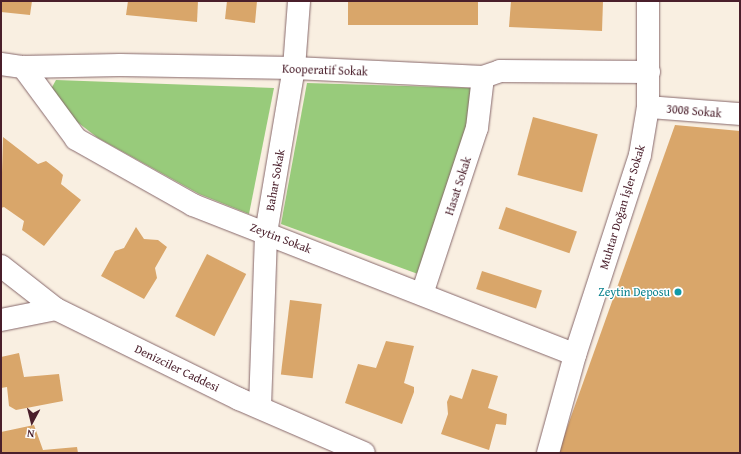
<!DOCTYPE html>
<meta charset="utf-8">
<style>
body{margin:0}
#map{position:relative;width:741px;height:454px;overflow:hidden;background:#f9efe1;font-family:"Gentium Book Plus",serif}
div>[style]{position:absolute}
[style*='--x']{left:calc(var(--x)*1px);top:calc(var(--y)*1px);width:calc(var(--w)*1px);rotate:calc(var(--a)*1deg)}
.green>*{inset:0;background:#98cb7b}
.building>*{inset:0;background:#d9a66a;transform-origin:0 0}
.roads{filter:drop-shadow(0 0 1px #87686b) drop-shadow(0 0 1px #87686b)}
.minor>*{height:22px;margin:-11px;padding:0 11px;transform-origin:11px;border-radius:11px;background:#fff}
.major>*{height:22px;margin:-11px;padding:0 11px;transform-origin:11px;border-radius:11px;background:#fff}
.dots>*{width:11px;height:11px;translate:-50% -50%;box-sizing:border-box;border:2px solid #fff;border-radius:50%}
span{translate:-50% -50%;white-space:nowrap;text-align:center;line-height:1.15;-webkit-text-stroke:3px #fff;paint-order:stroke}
.street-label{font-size:12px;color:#4a1f2b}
.culture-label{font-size:12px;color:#0d838f}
.right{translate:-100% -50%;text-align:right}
.frame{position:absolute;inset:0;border:2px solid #4a1f2b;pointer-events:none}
.north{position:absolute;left:12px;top:402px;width:40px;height:40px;-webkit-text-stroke:3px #fff;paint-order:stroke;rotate:187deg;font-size:11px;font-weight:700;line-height:16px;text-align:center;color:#4a1f2b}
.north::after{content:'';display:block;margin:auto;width:14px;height:18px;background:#4a1f2b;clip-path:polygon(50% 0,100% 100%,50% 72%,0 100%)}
</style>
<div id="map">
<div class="green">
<div style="clip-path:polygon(56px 80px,274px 88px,249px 214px,199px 194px,98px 138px,46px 98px)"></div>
<div style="clip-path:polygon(307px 83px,473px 88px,467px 141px,418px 274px,281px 224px)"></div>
</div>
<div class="building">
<div style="clip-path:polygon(1px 1px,32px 1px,30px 15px,1px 12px)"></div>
<div style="clip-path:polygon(128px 1px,198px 1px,197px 22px,126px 15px)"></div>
<div style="clip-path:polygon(227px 1px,257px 1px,255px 23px,225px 19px)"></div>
<div style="left:348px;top:1px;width:130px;height:24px"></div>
<div style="clip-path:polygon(511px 1px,603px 1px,602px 31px,509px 27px)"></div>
<div style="left:533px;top:117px;width:67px;height:60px;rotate:15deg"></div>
<div style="clip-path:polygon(675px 125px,740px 131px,740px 453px,558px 453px)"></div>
<div style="clip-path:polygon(3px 137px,38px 164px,46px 161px,59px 171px,63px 175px,61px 184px,81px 200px,44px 246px,22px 230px,24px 221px,4px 207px,1px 208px)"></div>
<div style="left:506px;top:207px;width:75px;height:23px;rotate:19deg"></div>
<div style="clip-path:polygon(136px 227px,144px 239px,158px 240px,167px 247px,155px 268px,157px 278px,144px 299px,101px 276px,115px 251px,124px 248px)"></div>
<div style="left:207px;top:254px;width:44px;height:70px;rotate:27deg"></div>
<div style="left:482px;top:271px;width:63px;height:19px;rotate:18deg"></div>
<div style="left:290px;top:300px;width:32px;height:75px;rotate:7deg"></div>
<div style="clip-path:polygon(386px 341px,414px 346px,404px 383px,414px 387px,414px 392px,402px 424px,345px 403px,358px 364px,376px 368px)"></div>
<div style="clip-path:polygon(19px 353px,24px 377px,59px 374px,63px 401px,16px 410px,9px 406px,7px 387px,1px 388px,1px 357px)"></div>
<div style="clip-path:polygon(472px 369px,498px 376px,488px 408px,507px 414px,506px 425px,496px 424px,489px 450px,441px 434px,448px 414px,447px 402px,450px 395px,462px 399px)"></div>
<div style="clip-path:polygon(34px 425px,43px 450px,77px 447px,78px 453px,1px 453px,1px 432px)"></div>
</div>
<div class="roads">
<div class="minor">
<div style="--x:1;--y:64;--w:22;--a:8"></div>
<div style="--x:23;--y:67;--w:97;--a:-1.2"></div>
<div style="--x:120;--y:65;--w:174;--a:1"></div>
<div style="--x:294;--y:68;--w:189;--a:2.7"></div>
<div style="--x:483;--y:77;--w:18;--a:-19"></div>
<div style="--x:500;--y:71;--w:149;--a:0.4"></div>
<div style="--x:23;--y:67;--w:89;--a:53.6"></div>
<div style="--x:76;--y:139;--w:134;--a:29.4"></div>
<div style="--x:193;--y:205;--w:410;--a:21.4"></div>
<div style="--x:648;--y:107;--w:92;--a:4.4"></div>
<div style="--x:422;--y:294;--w:175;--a:-71.7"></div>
<div style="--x:477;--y:128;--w:51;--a:-83.3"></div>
<div style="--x:1;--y:320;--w:56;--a:-11.3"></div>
<div style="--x:260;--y:407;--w:174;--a:-88"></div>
<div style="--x:266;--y:233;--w:167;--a:-80.4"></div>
<div style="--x:294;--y:68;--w:67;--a:-85.7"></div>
<div style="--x:548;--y:453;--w:102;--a:-74.6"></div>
<div style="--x:575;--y:355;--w:210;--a:-72"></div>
<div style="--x:640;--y:155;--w:49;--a:-80.5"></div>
<div style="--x:648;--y:107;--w:106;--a:-90"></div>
</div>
<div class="major">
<div style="--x:1;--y:266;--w:70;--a:38"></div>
<div style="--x:56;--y:309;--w:204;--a:26.2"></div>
<div style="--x:239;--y:399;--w:136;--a:23.4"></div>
</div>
</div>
<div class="dots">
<div style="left:678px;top:292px;background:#0f9aa8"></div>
</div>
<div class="street-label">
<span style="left:325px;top:70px;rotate:2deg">Kooperatif Sokak</span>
<span style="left:694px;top:111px;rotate:5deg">3008 Sokak</span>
<span style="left:275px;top:180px;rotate:-80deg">Bahar Sokak</span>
<span style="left:458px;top:186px;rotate:-72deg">Hasat Sokak</span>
<span style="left:622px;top:207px;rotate:-73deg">Muhtar Doğan İşler Sokak</span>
<span style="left:281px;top:238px;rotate:21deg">Zeytin Sokak</span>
<span style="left:177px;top:368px;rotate:26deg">Denizciler Caddesi</span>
</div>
<div class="culture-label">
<span class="right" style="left:670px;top:292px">Zeytin Deposu</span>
</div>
<div class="frame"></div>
<div class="north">N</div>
</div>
